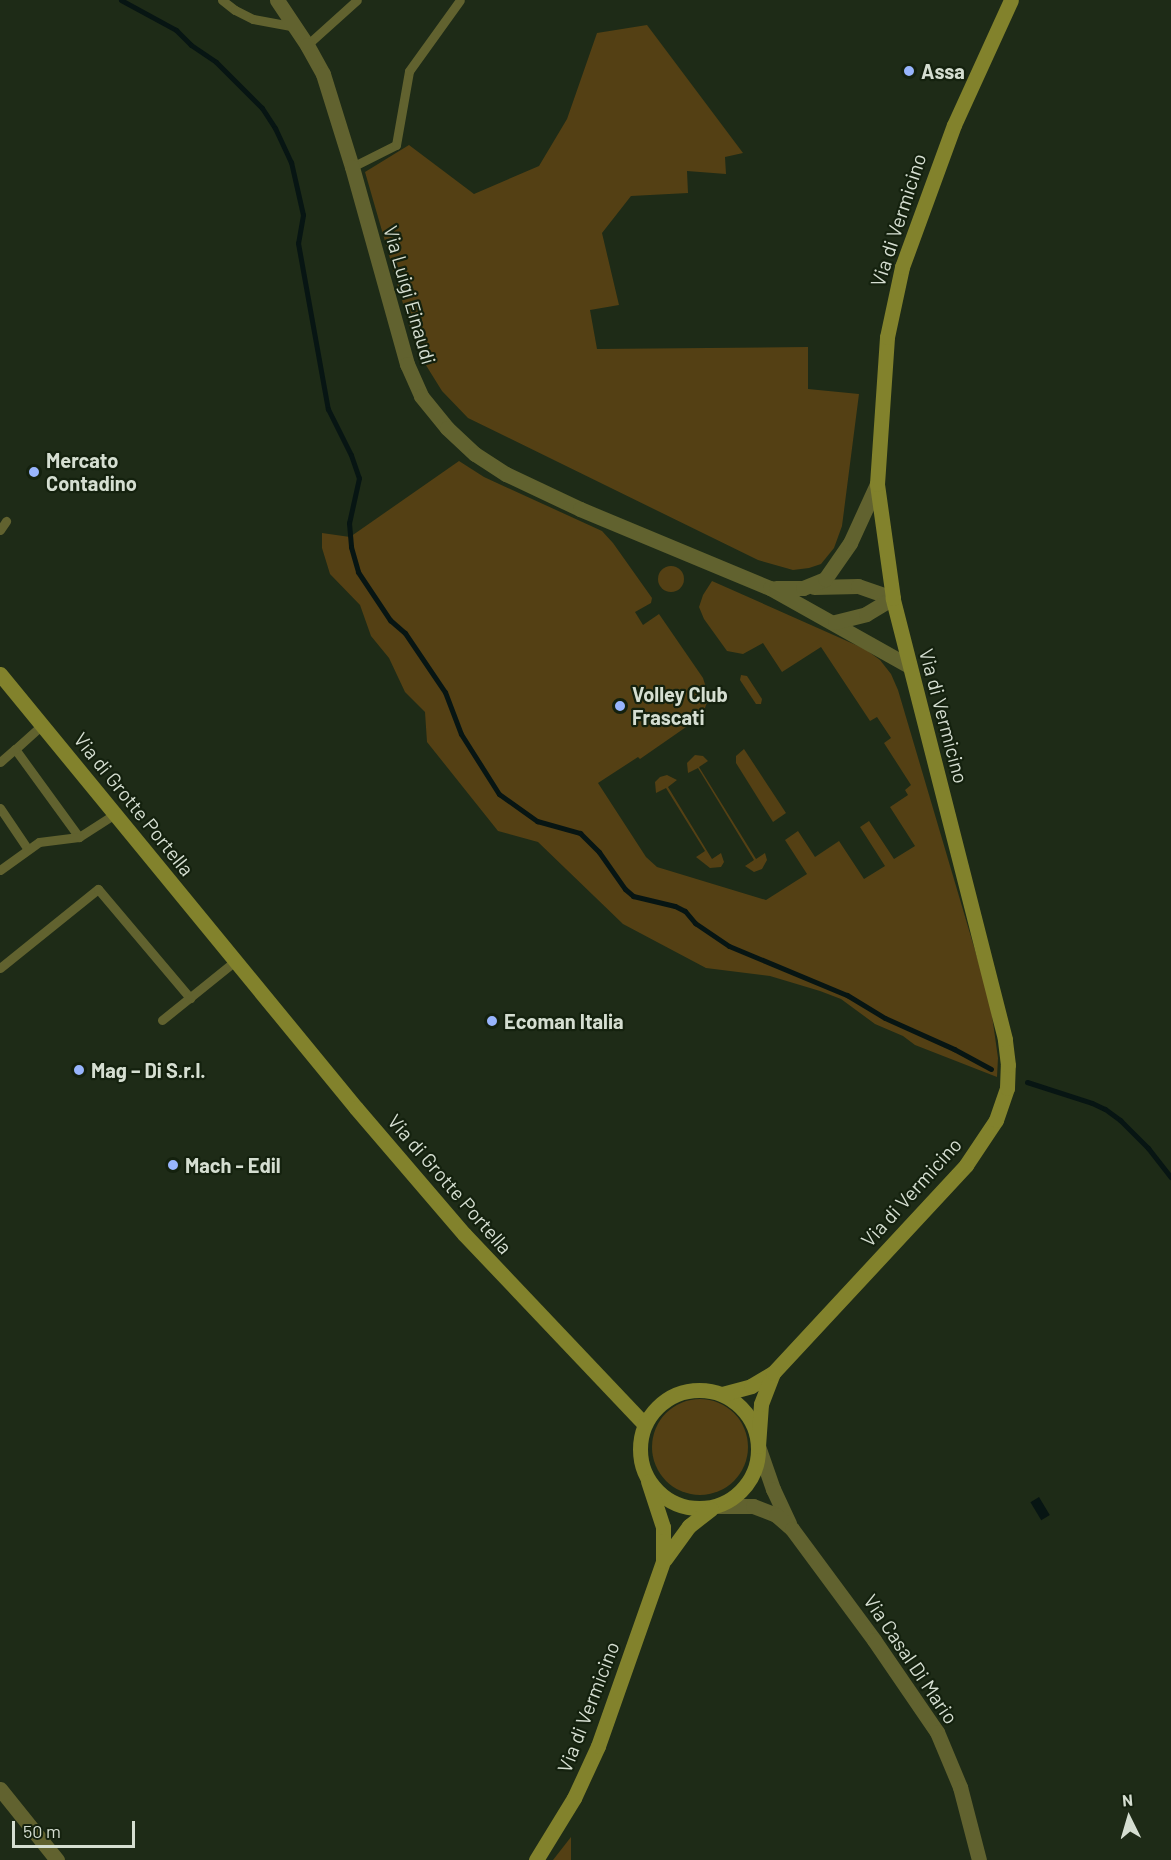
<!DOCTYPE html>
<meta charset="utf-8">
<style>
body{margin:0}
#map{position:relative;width:1171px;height:1860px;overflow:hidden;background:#1e2b17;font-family:Barlow,sans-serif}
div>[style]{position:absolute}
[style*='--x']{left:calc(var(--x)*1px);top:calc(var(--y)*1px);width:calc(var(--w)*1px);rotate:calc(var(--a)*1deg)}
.green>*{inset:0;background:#544014}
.round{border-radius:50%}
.water>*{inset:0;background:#071513;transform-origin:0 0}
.stream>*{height:5px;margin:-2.5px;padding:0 2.5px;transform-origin:2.5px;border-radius:2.5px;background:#071513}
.service>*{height:9px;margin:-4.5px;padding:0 4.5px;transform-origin:4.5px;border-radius:4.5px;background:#61622f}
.minor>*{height:15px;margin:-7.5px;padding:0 7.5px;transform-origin:7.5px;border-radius:7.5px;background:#61622f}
.tertiary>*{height:15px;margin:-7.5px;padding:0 7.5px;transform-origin:7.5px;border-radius:7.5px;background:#61622f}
.secondary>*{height:15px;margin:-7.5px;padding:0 7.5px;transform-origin:7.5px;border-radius:7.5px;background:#82822c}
.secondary>.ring{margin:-7.5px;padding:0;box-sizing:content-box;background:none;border:15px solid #82822c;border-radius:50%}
.dots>*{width:16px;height:16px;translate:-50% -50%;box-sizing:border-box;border:3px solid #14210e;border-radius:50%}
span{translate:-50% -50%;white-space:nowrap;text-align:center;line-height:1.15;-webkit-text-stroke:4.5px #14210e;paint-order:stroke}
.poi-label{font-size:20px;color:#d5ded1;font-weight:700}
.left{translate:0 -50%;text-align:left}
.street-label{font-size:20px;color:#d5ded1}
.north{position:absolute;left:1099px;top:1788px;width:60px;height:60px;-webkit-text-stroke:4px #14210e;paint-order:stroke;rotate:355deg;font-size:16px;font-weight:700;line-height:24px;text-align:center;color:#d5ded1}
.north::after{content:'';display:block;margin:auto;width:21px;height:27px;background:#d5ded1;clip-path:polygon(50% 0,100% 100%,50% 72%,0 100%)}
.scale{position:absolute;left:12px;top:1821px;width:123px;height:27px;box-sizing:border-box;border:3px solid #d5ded1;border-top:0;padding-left:8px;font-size:18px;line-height:21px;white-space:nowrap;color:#d5ded1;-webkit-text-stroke:4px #14210e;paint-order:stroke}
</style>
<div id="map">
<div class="green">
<div style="clip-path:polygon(647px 25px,743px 153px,725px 157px,726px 174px,687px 171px,688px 193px,631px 196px,602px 233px,619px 305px,590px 310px,597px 349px,808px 347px,808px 389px,859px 394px,842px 526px,834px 548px,821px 564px,809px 568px,793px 570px,758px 560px,468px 418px,442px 391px,419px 354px,408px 321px,365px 172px,409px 145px,474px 194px,539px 166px,567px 119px,597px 33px)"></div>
<div style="clip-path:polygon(459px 461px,484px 477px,602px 531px,613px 543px,652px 598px,651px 603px,635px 612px,643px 625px,659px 614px,703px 678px,709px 697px,702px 716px,640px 759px,638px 757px,598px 783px,646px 857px,657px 867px,766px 900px,807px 874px,785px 840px,798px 831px,815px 857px,839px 841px,864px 879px,885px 866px,860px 827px,869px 821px,894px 859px,915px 846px,890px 807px,908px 795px,905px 790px,911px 785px,884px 743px,891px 738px,877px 717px,870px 721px,821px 647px,782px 672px,763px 643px,743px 654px,727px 651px,704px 619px,699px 607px,703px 595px,712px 581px,865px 649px,880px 660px,891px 674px,898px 690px,990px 1001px,998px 1058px,997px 1077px,915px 1045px,903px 1036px,875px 1024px,841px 999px,820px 991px,770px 976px,706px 968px,623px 924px,538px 842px,498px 831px,427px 742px,425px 712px,405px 692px,389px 658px,371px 636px,360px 605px,330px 574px,322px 548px,322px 533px,350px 537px)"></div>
<div class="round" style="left:658px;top:566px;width:26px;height:26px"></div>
<div style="clip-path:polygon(741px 675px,747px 676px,762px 699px,761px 704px,756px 704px,740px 680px)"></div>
<div style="clip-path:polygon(744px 749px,786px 813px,773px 822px,736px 763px,736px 756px)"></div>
<div style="clip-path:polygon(695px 755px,703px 756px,708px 761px,699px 767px,756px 859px,765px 853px,767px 860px,762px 869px,754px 872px,745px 866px,754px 860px,698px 768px,688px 773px,687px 763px)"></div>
<div style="clip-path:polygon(667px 775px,677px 780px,668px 787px,712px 859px,721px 853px,724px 862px,721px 867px,710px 868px,696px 857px,705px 851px,666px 788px,656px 793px,655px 782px,660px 777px)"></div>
<div class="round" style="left:652px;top:1399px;width:96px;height:96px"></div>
<div style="clip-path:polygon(571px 1837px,571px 1860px,553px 1860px)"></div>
</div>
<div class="water">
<div style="left:1039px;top:1497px;width:21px;height:10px;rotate:59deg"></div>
</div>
<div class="stream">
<div style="--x:121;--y:0;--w:63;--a:28.6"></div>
<div style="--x:176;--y:30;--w:21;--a:45"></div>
<div style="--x:191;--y:45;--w:30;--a:34"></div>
<div style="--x:216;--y:62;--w:65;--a:45"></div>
<div style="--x:262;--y:108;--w:24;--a:57"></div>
<div style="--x:275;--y:128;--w:38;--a:65"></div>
<div style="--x:291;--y:162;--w:54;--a:77.2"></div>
<div style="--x:303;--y:215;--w:28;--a:100"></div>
<div style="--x:298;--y:243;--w:169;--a:79.8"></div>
<div style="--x:328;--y:409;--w:51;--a:63.4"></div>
<div style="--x:351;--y:455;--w:24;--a:71"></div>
<div style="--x:359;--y:478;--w:46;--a:102.5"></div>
<div style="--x:349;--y:523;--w:24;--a:85"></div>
<div style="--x:351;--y:547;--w:26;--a:74"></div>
<div style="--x:358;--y:572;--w:58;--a:56.3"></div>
<div style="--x:390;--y:620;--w:20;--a:41"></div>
<div style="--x:405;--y:633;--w:71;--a:55.9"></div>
<div style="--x:445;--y:692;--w:45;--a:69.1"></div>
<div style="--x:461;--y:734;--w:71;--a:57.7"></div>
<div style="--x:499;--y:794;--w:47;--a:35.4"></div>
<div style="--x:537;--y:821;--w:45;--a:15.6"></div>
<div style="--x:580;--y:833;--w:27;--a:45"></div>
<div style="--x:599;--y:852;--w:45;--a:54.9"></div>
<div style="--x:625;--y:889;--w:11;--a:41"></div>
<div style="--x:633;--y:896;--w:43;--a:13.4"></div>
<div style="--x:675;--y:906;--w:11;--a:27"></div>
<div style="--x:685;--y:911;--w:16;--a:50"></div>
<div style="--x:695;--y:923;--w:41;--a:34.1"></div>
<div style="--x:729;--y:946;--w:128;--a:22.6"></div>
<div style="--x:847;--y:995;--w:44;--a:31.2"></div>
<div style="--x:885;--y:1018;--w:76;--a:24.2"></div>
<div style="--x:954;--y:1049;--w:42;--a:28.4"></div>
<div style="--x:1027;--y:1082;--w:68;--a:17.9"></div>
<div style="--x:1092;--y:1103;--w:14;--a:25"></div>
<div style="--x:1105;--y:1109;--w:19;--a:36"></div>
<div style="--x:1120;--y:1120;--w:40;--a:45"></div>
<div style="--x:1148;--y:1148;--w:37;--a:52"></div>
</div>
<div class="service">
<div style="--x:222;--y:0;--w:16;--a:38"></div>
<div style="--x:235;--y:10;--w:20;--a:27"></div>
<div style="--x:253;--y:19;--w:44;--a:10.5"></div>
<div style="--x:307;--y:45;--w:67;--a:-42"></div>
<div style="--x:352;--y:167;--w:49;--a:-26.6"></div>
<div style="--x:396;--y:145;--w:75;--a:-80"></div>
<div style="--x:409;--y:71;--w:87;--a:-54.3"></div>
<div style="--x:0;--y:530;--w:11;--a:-56"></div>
<div style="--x:42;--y:725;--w:36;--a:138"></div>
<div style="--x:15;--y:749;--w:109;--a:54"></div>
<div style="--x:79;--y:837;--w:43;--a:-32.6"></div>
<div style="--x:0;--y:762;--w:20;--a:-41"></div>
<div style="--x:0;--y:808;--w:48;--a:56"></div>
<div style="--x:0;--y:870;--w:48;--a:-35.7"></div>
<div style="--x:39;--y:842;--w:40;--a:-7.1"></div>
<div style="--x:0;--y:968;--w:126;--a:-38.9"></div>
<div style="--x:98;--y:889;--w:143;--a:49.8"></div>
<div style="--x:162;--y:1020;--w:94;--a:-38.9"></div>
</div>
<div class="minor">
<div style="--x:277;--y:0;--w:54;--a:56.3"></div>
<div style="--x:307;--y:45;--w:33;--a:61"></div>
<div style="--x:323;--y:74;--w:97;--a:72.7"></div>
<div style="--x:352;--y:167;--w:205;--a:74.4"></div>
<div style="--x:407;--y:364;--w:35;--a:66"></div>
<div style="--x:421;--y:396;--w:41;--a:50.9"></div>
<div style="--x:447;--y:428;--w:38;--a:43"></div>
<div style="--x:475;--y:454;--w:37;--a:33"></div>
<div style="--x:506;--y:474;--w:82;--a:25.3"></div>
<div style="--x:580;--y:509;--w:206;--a:22.6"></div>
<div style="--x:770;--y:588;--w:159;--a:29.3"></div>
<div style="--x:814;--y:587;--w:44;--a:-1.3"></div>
<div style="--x:858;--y:586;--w:37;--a:19"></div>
<div style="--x:776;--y:588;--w:27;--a:0"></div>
<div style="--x:803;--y:588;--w:24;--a:-22"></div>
<div style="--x:825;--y:579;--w:44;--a:-55.2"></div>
<div style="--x:850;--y:543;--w:65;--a:-65.4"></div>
<div style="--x:835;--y:622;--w:32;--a:-14"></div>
<div style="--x:866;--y:614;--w:31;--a:-31"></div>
<div style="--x:0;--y:1789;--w:91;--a:51.2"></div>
</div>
<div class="tertiary">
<div style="--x:758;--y:1446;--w:46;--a:70.8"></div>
<div style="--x:773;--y:1489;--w:38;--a:65"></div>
<div style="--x:718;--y:1506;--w:35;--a:0"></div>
<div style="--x:753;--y:1506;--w:25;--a:21"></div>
<div style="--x:776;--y:1515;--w:21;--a:41"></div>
<div style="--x:792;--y:1529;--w:138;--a:53.5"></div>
<div style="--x:874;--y:1640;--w:112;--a:55.6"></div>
<div style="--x:937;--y:1732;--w:60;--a:67.3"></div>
<div style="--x:960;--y:1787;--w:75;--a:75.4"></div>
</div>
<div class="secondary">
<div style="--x:0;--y:674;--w:561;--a:50.64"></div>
<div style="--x:356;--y:1108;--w:166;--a:49.4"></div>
<div style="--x:464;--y:1234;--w:262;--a:46.5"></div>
<div class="ring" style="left:640px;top:1390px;width:103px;height:103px"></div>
<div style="--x:722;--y:1394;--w:30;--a:-15"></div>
<div style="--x:751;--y:1386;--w:26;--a:-31"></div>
<div style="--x:758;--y:1446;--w:42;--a:-85.9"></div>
<div style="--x:761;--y:1404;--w:33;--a:-69"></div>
<div style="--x:773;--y:1373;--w:284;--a:-47.1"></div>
<div style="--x:966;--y:1165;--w:54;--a:-56.3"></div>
<div style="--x:996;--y:1120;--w:34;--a:-71"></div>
<div style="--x:1007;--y:1088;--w:23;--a:-88"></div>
<div style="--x:1008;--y:1065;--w:26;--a:-97"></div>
<div style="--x:1005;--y:1039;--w:455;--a:-104.3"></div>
<div style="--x:893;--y:598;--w:115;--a:-98"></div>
<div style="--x:877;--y:484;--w:147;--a:-86.1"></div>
<div style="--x:887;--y:337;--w:72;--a:-77.9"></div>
<div style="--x:902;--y:267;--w:151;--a:-69.9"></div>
<div style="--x:954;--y:125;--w:137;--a:-65.5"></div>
<div style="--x:665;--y:1559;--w:41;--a:-54"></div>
<div style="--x:689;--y:1526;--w:28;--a:-38"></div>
<div style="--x:536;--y:1860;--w:73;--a:-58.5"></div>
<div style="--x:574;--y:1798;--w:57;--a:-65.2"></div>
<div style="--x:598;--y:1746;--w:196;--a:-70.6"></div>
<div style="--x:663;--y:1561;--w:34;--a:-90"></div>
<div style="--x:663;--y:1527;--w:48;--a:-108.1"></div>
</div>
<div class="dots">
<div style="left:909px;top:71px;background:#98b5fd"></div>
<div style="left:34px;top:472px;background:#98b5fd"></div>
<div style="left:620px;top:706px;background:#98b5fd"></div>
<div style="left:492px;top:1021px;background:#98b5fd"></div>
<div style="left:79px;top:1070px;background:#98b5fd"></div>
<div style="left:173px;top:1165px;background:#98b5fd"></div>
</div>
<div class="poi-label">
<span class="left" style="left:921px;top:71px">Assa</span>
<span class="left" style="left:46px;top:472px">Mercato<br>Contadino</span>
<span class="left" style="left:632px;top:706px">Volley Club<br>Frascati</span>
<span class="left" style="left:504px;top:1021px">Ecoman Italia</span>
<span class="left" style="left:91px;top:1070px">Mag – Di S.r.l.</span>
<span class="left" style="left:185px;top:1165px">Mach - Edil</span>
</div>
<div class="street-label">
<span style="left:898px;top:220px;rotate:-72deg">Via di Vermicino</span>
<span style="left:410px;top:295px;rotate:74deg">Via Luigi Einaudi</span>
<span style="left:944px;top:716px;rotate:75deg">Via di Vermicino</span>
<span style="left:134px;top:804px;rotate:51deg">Via di Grotte Portella</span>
<span style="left:450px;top:1184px;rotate:49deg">Via di Grotte Portella</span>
<span style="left:911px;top:1192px;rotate:-48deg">Via di Vermicino</span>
<span style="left:911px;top:1659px;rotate:56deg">Via Casal Di Mario</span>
<span style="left:588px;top:1707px;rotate:-69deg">Via di Vermicino</span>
</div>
<div class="north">N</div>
<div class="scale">50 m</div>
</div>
